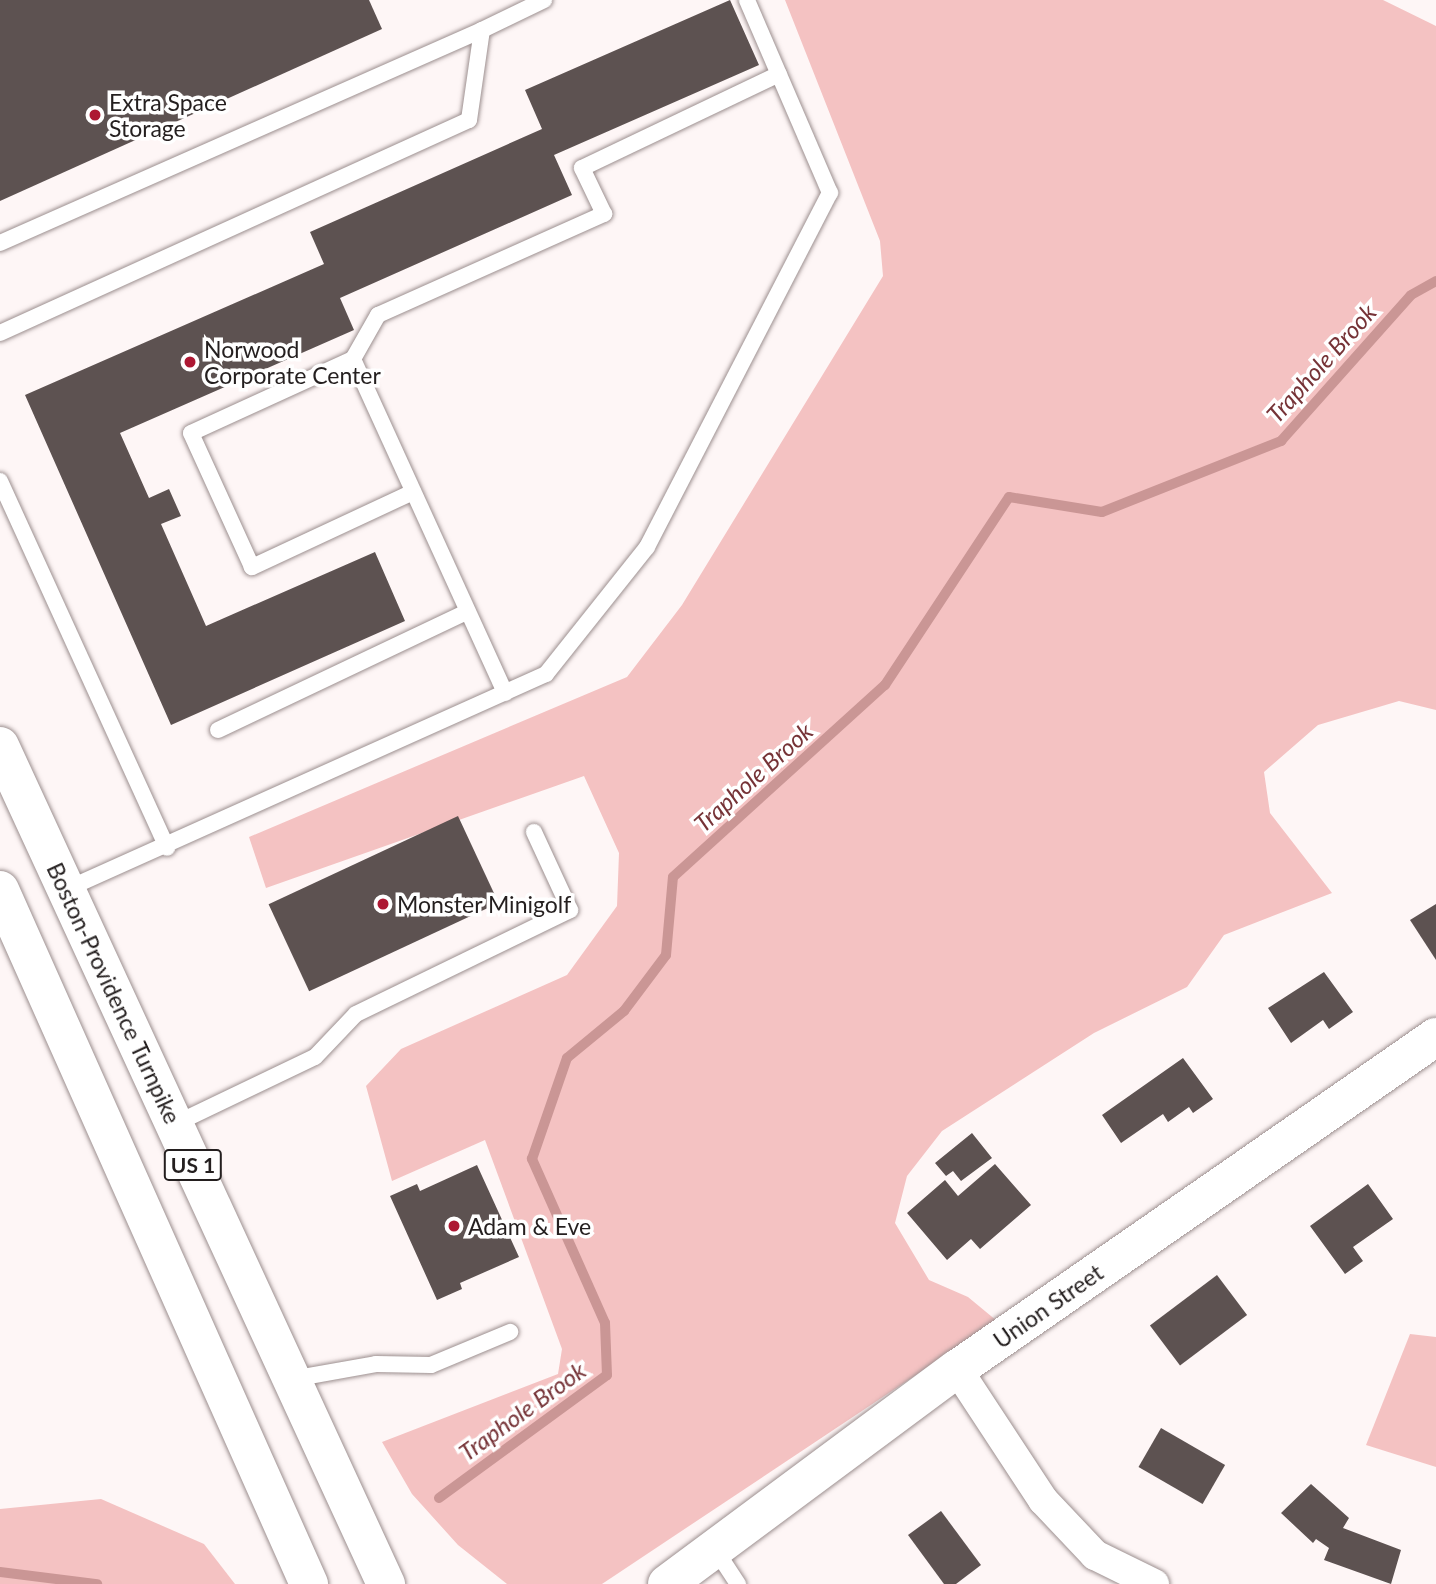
<!DOCTYPE html>
<style>
body{margin:0}
#map{position:relative;width:1436px;height:1584px;overflow:hidden;background:#fef6f6;font-family:Lato,sans-serif}
div>[style]{position:absolute}
[style*='--x']{left:calc(var(--x)*1px);top:calc(var(--y)*1px);width:calc(var(--w)*1px);rotate:calc(var(--a)*1deg)}
.green>*{inset:0;background:#f4c2c2}
.stream>*{height:10px;margin:-5px;padding:0 5px;transform-origin:5px;border-radius:5px;background:#ca9695}
.building>*{inset:0;background:#5d5251;transform-origin:0 0}
.roads{filter:drop-shadow(0 0 2px #9c8f8f) drop-shadow(0 0 2px #9c8f8f)}
.lane>*{height:16px;margin:-8px;padding:0 8px;transform-origin:8px;border-radius:8px;background:#fff}
.street>*{height:30px;margin:-15px;padding:0 15px;transform-origin:15px;border-radius:15px;background:#fff}
.secondary>*{height:38px;margin:-19px;padding:0 19px;transform-origin:19px;border-radius:19px;background:#fff}
.primary>*{height:38px;margin:-19px;padding:0 19px;transform-origin:19px;border-radius:19px;background:#fff}
.dots>*{width:19px;height:19px;translate:-50% -50%;box-sizing:border-box;border:4px solid #fff;border-radius:50%}
span{translate:-50% -50%;white-space:nowrap;text-align:center;line-height:1.15;-webkit-text-stroke:7px #fff;paint-order:stroke}
.shield-label span{padding:2px 5px;background:#fff;border:2px solid;border-radius:5px;-webkit-text-stroke-width:0}
.shield-label{font-size:21px;color:#241f1f;font-weight:700}
.poi-label{font-size:23px;color:#241f1f}
.left{translate:0 -50%;text-align:left}
.street-label{font-size:23px;color:#241f1f}
.water-label{font-size:24px;color:#763337;font-style:italic}
</style>
<div id="map">
<div class="green">
<div style="clip-path:polygon(785px 0,1383px 0,1436px 26px,1436px 710px,1399px 701px,1318px 725px,1264px 772px,1270px 813px,1332px 893px,1224px 935px,1187px 987px,1094px 1033px,942px 1131px,907px 1176px,895px 1223px,929px 1280px,968px 1297px,997px 1321px,602px 1584px,507px 1584px,458px 1545px,412px 1494px,382px 1442px,558px 1374px,562px 1349px,485px 1140px,392px 1181px,366px 1086px,401px 1049px,567px 975px,617px 906px,619px 853px,584px 776px,266px 888px,249px 837px,627px 677px,682px 605px,883px 276px,880px 241px)"></div>
<div style="clip-path:polygon(1410px 1334px,1436px 1337px,1436px 1467px,1366px 1445px)"></div>
<div style="clip-path:polygon(101px 1499px,204px 1544px,235px 1584px,0 1584px,0 1509px)"></div>
</div>
<div class="stream">
<div style="--x:439;--y:1498;--w:208;--a:-36.2"></div>
<div style="--x:607;--y:1375;--w:52;--a:-92.2"></div>
<div style="--x:605;--y:1323;--w:180;--a:-114"></div>
<div style="--x:532;--y:1159;--w:107;--a:-70.9"></div>
<div style="--x:567;--y:1058;--w:74;--a:-39.5"></div>
<div style="--x:624;--y:1011;--w:70;--a:-53.1"></div>
<div style="--x:666;--y:955;--w:78;--a:-84.9"></div>
<div style="--x:673;--y:877;--w:286;--a:-42.2"></div>
<div style="--x:885;--y:685;--w:225;--a:-56.6"></div>
<div style="--x:1009;--y:497;--w:94;--a:9.2"></div>
<div style="--x:1102;--y:512;--w:193;--a:-21.6"></div>
<div style="--x:1281;--y:441;--w:195;--a:-48.3"></div>
<div style="--x:1411;--y:295;--w:29;--a:-29"></div>
<div style="--x:0;--y:1572;--w:98;--a:7.1"></div>
</div>
<div class="building">
<div style="clip-path:polygon(0 0,369px 0,382px 29px,0 201px)"></div>
<div style="clip-path:polygon(730px 0,759px 65px,554px 155px,572px 195px,340px 298px,354px 330px,120px 433px,149px 498px,169px 489px,181px 516px,161px 524px,206px 626px,375px 552px,405px 621px,171px 725px,25px 395px,324px 264px,310px 232px,542px 129px,525px 90px)"></div>
<div style="left:458px;top:816px;width:96px;height:209px;rotate:65deg"></div>
<div style="clip-path:polygon(1436px 904px,1436px 960px,1410px 920px)"></div>
<div style="clip-path:polygon(1324px 972px,1353px 1012px,1329px 1029px,1323px 1020px,1291px 1043px,1268px 1008px)"></div>
<div style="clip-path:polygon(1183px 1058px,1213px 1099px,1193px 1113px,1189px 1107px,1168px 1122px,1163px 1114px,1121px 1143px,1102px 1115px)"></div>
<div style="clip-path:polygon(972px 1133px,992px 1158px,961px 1181px,953px 1171px,946px 1176px,935px 1163px)"></div>
<div style="clip-path:polygon(995px 1164px,1031px 1205px,980px 1249px,971px 1239px,947px 1260px,907px 1213px,945px 1180px,958px 1196px)"></div>
<div style="clip-path:polygon(477px 1165px,519px 1257px,460px 1283px,462px 1289px,437px 1300px,390px 1196px,417px 1184px,420px 1191px)"></div>
<div style="clip-path:polygon(1368px 1184px,1393px 1219px,1353px 1247px,1363px 1261px,1345px 1274px,1310px 1226px)"></div>
<div style="left:1217px;top:1275px;width:50px;height:84px;rotate:53deg"></div>
<div style="left:1161px;top:1428px;width:74px;height:45px;rotate:30deg"></div>
<div style="clip-path:polygon(1311px 1484px,1349px 1518px,1343px 1528px,1401px 1550px,1391px 1584px,1324px 1560px,1329px 1548px,1316px 1539px,1313px 1543px,1281px 1513px)"></div>
<div style="clip-path:polygon(941px 1511px,981px 1565px,956px 1584px,944px 1584px,908px 1535px)"></div>
</div>
<div class="roads">
<div class="lane">
<div style="--x:0;--y:243;--w:527;--a:-23.84"></div>
<div style="--x:0;--y:333;--w:515;--a:-24.43"></div>
<div style="--x:469;--y:120;--w:91;--a:-81.8"></div>
<div style="--x:482;--y:30;--w:69;--a:-25.8"></div>
<div style="--x:353;--y:359;--w:367;--a:65.5"></div>
<div style="--x:0;--y:481;--w:403;--a:65.5"></div>
<div style="--x:413;--y:492;--w:178;--a:155"></div>
<div style="--x:252;--y:567;--w:147;--a:-114.5"></div>
<div style="--x:191;--y:433;--w:178;--a:-24.6"></div>
<div style="--x:353;--y:359;--w:51;--a:-60.4"></div>
<div style="--x:378;--y:315;--w:248;--a:-24.1"></div>
<div style="--x:604;--y:214;--w:51;--a:-115.6"></div>
<div style="--x:582;--y:168;--w:218;--a:-25.5"></div>
<div style="--x:218;--y:730;--w:276;--a:-25.4"></div>
<div style="--x:67;--y:889;--w:525;--a:-24.17"></div>
<div style="--x:546;--y:674;--w:162;--a:-51.5"></div>
<div style="--x:647;--y:547;--w:399;--a:-62.7"></div>
<div style="--x:830;--y:193;--w:210;--a:-113.3"></div>
<div style="--x:175;--y:1124;--w:155;--a:-25.6"></div>
<div style="--x:315;--y:1057;--w:59;--a:-46.4"></div>
<div style="--x:356;--y:1014;--w:238;--a:-25.9"></div>
<div style="--x:570;--y:910;--w:86;--a:-114.8"></div>
<div style="--x:292;--y:1379;--w:85;--a:-10.1"></div>
<div style="--x:376;--y:1364;--w:55;--a:1"></div>
<div style="--x:431;--y:1365;--w:86;--a:-22.7"></div>
<div style="--x:715;--y:1549;--w:42;--a:56.7"></div>
</div>
<div class="street">
<div style="--x:957;--y:1369;--w:157;--a:56.7"></div>
<div style="--x:1043;--y:1500;--w:76;--a:46.6"></div>
<div style="--x:1095;--y:1555;--w:66;--a:26.2"></div>
</div>
<div class="secondary">
<div style="--x:667;--y:1584;--w:361;--a:-36.6"></div>
<div style="--x:957;--y:1369;--w:583;--a:-34.73"></div>
</div>
<div class="primary">
<div style="--x:0;--y:746;--w:923;--a:65.27"></div>
<div style="--x:0;--y:890;--w:760;--a:66"></div>
</div>
</div>
<div class="dots">
<div style="left:95px;top:115px;background:#ad1833"></div>
<div style="left:190px;top:362px;background:#ad1833"></div>
<div style="left:383px;top:904px;background:#ad1833"></div>
<div style="left:454px;top:1226px;background:#ad1833"></div>
</div>
<div class="shield-label">
<span style="left:193px;top:1165px">US 1</span>
</div>
<div class="poi-label">
<span class="left" style="left:109px;top:115px">Extra Space<br>Storage</span>
<span class="left" style="left:204px;top:362px">Norwood<br>Corporate Center</span>
<span class="left" style="left:397px;top:904px">Monster Minigolf</span>
<span class="left" style="left:468px;top:1226px">Adam &amp; Eve</span>
</div>
<div class="street-label">
<span style="left:114px;top:993px;rotate:65deg">Boston-Providence Turnpike</span>
<span style="left:1048px;top:1306px;rotate:-35deg">Union Street</span>
</div>
<div class="water-label">
<span style="left:1321px;top:363px;rotate:-48deg">Traphole Brook</span>
<span style="left:753px;top:777px;rotate:-42deg">Traphole Brook</span>
<span style="left:522px;top:1411px;rotate:-36deg">Traphole Brook</span>
</div>
</div>
